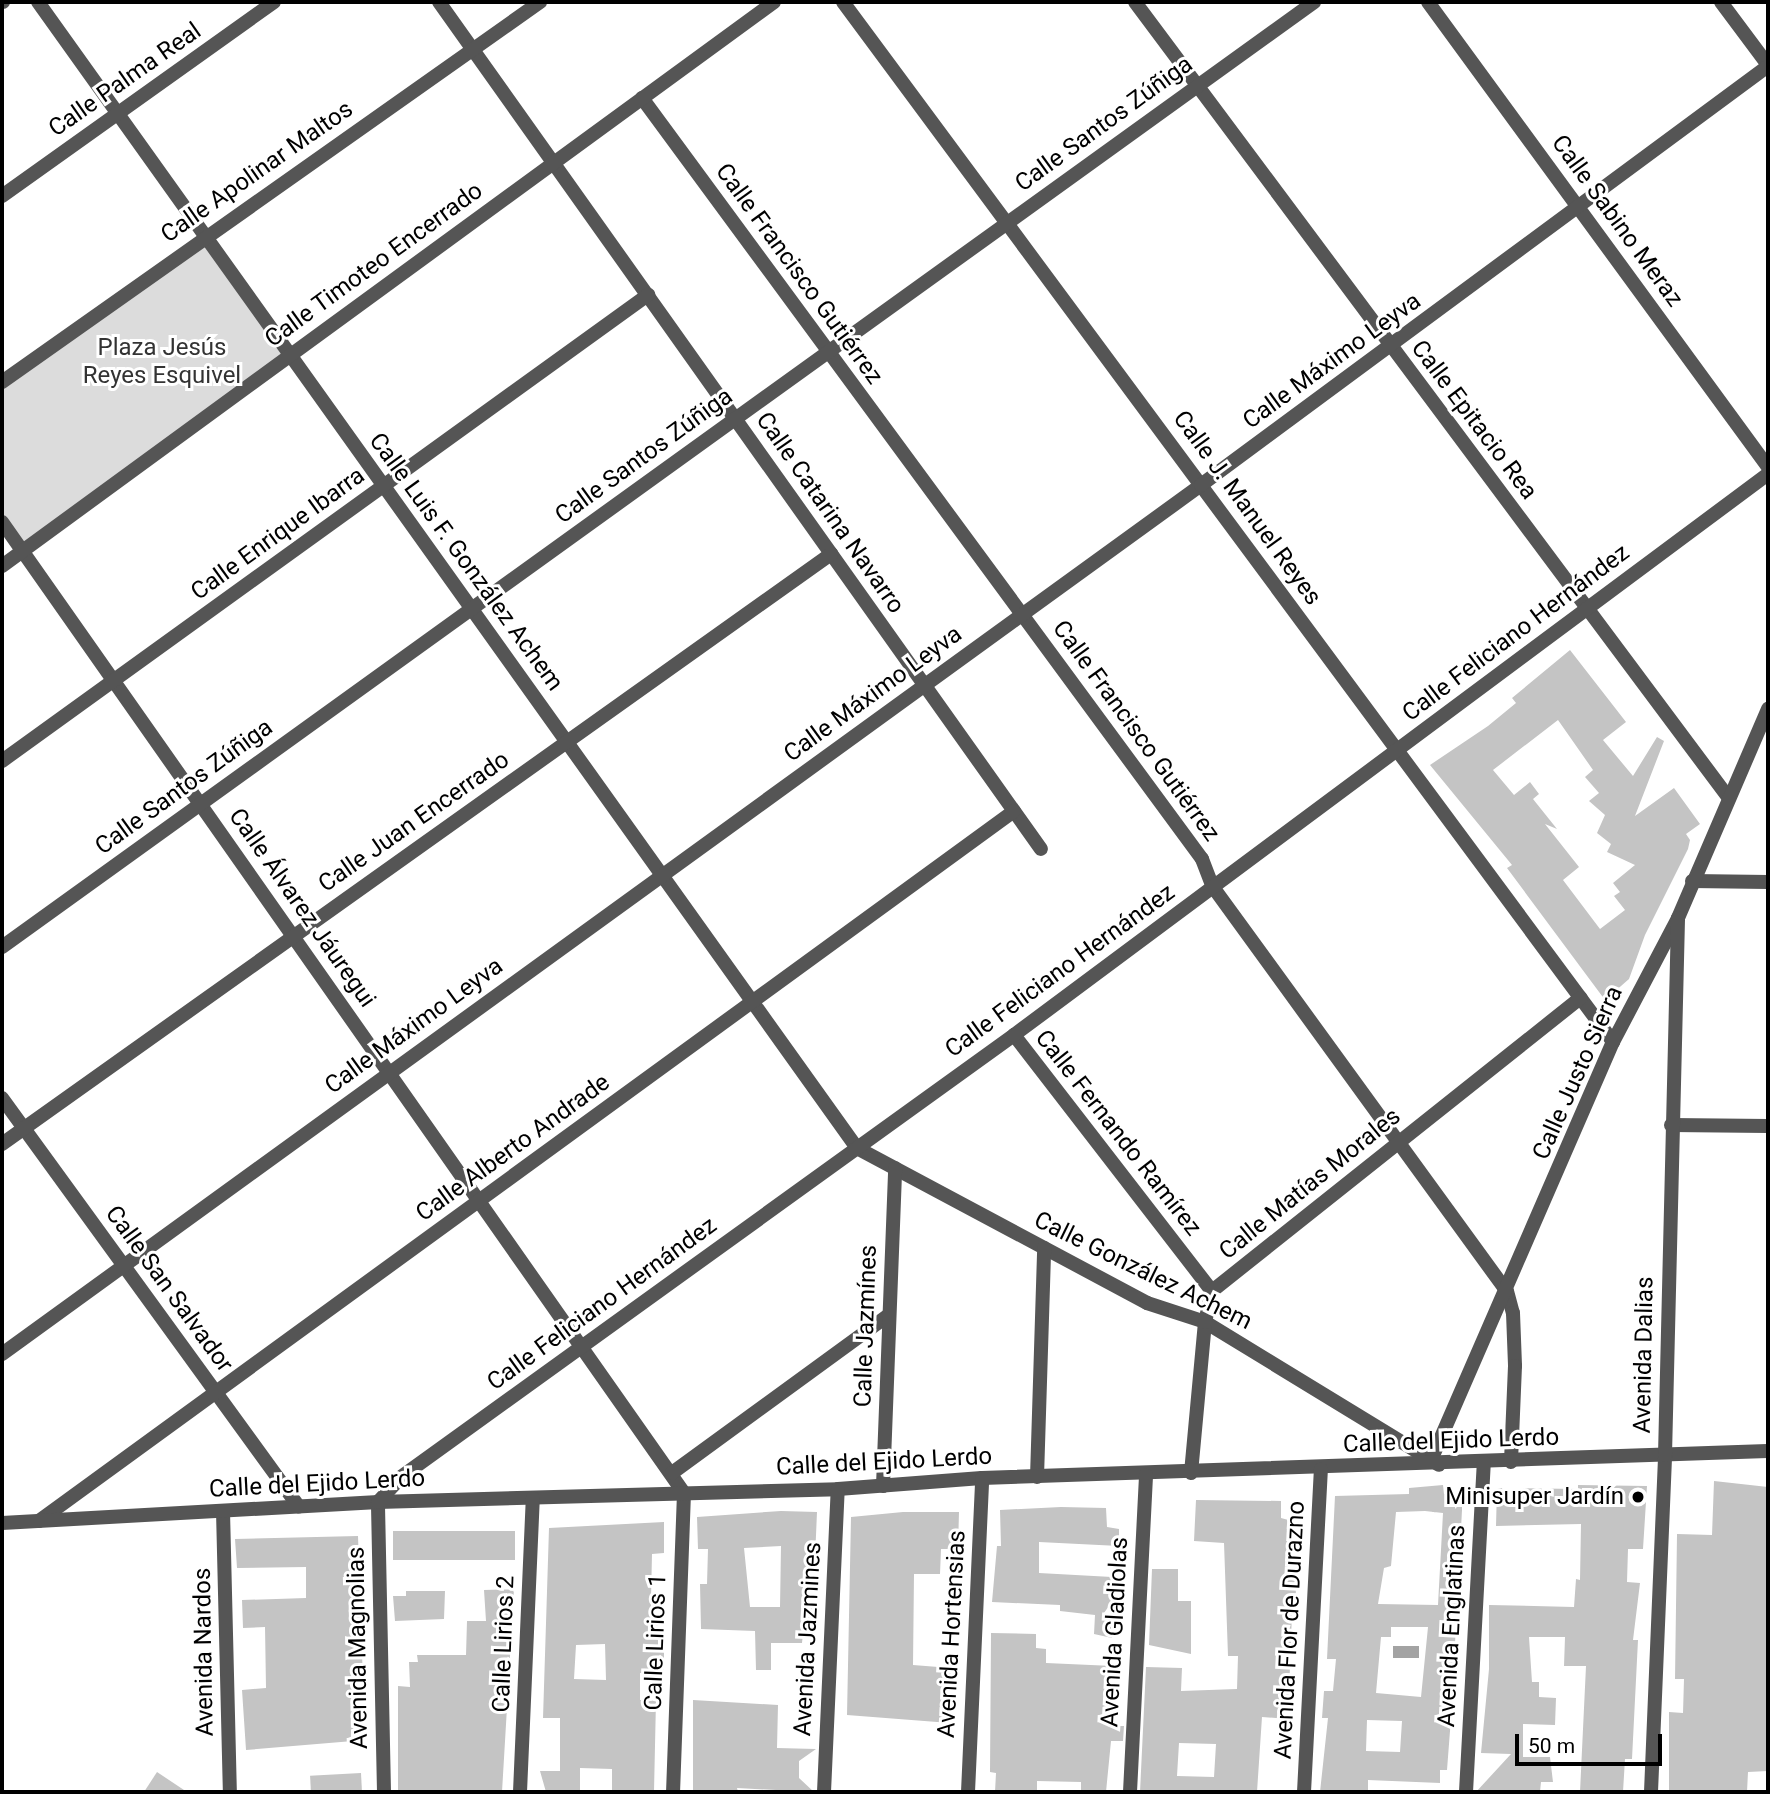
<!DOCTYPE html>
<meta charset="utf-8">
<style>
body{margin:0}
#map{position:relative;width:1770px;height:1794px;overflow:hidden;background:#fff;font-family:Roboto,sans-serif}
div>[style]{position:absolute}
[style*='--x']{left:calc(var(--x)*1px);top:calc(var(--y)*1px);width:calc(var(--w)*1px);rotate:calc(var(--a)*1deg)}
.green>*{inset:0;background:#dcdcdc}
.water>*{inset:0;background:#a3a3a3;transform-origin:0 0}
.building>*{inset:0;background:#c4c4c4;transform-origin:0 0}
.minor>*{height:14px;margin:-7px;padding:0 7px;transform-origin:7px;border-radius:7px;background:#555}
.dots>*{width:19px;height:19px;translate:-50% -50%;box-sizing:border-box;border:4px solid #fff;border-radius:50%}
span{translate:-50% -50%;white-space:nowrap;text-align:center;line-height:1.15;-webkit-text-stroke:6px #fff;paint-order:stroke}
.street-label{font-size:24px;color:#000}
.park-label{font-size:24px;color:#333}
.poi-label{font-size:24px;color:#000}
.right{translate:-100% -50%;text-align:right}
.frame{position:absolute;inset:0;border:4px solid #000;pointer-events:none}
.scale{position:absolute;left:1515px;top:1734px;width:147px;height:32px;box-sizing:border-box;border:4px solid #000;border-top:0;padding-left:9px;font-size:21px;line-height:24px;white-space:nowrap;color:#000;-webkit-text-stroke:5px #fff;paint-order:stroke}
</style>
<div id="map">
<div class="green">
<div style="clip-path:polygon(206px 237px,292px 363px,18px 555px,2px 531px,2px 381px)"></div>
</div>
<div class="water">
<div style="left:1419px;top:1646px;width:12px;height:26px;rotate:90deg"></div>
</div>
<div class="building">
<div style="clip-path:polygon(evenodd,1570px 650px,1626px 722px,1603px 740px,1633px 776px,1657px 737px,1664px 741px,1635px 816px,1674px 788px,1700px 824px,1686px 834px,1690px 840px,1688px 849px,1645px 935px,1629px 979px,1605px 1000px,1507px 868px,1512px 865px,1430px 765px,1488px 726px,1516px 703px,1512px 698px,1570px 650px,1558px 720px,1593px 770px,1585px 777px,1599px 793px,1589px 801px,1605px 815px,1597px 833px,1611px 844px,1607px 852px,1635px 865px,1613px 883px,1620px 892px,1614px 896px,1625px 910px,1600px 929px,1563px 880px,1579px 867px,1545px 824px,1557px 829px,1533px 799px,1539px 794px,1530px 782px,1514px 795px,1493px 770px,1558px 720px)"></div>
<div style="clip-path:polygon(1714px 1481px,1768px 1487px,1768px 1771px,1748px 1772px,1747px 1792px,1669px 1792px,1669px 1712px,1683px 1713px,1684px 1679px,1675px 1679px,1677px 1534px,1712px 1535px)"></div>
<div style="clip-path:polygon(evenodd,1443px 1485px,1444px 1494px,1462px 1493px,1462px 1510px,1454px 1663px,1447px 1705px,1452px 1705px,1447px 1770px,1440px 1770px,1440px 1783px,1368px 1780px,1368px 1792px,1320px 1792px,1328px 1718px,1322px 1718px,1324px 1691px,1333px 1691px,1336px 1659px,1327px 1659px,1335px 1496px,1409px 1494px,1409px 1488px,1443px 1485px,1425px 1511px,1443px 1513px,1438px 1605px,1378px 1604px,1384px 1568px,1391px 1566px,1396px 1512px,1425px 1511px,1443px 1485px,1391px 1627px,1428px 1627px,1421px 1697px,1376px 1693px,1381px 1637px,1391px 1637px,1391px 1627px,1443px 1485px,1367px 1720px,1402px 1721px,1400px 1752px,1366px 1751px,1367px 1720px)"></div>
<div style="clip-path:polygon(1578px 1485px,1647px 1486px,1643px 1549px,1628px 1549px,1627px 1582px,1640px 1583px,1633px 1640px,1638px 1640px,1632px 1759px,1625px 1759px,1623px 1792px,1580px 1792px,1586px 1666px,1564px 1666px,1565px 1637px,1529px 1637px,1532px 1682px,1539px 1682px,1539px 1697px,1556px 1698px,1555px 1725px,1523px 1724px,1523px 1757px,1550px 1757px,1553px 1782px,1541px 1782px,1540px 1792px,1476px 1792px,1511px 1754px,1481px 1753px,1489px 1669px,1489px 1605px,1574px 1607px,1576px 1579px,1580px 1580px,1581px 1524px,1496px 1526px,1497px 1488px,1578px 1489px)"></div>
<div style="clip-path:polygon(evenodd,1196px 1500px,1281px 1501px,1281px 1518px,1292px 1521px,1297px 1613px,1292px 1613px,1288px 1719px,1262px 1717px,1257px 1792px,1140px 1792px,1146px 1667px,1182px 1668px,1181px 1691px,1237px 1689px,1238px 1656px,1228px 1656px,1224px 1543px,1194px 1541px,1196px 1500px,1179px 1743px,1216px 1744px,1214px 1777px,1177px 1776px,1179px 1743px)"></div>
<div style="clip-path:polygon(1061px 1507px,1106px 1508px,1107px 1527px,1119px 1529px,1119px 1546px,1039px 1542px,1039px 1573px,1112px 1577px,1113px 1600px,1104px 1613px,1115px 1618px,1112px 1638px,1094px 1634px,1095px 1615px,1060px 1611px,1060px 1605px,992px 1602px,997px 1546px,1001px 1546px,1000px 1510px)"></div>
<div style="clip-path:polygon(evenodd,781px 1511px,817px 1512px,815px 1559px,819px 1559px,813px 1633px,803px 1633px,802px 1643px,771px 1643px,771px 1670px,756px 1670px,755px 1631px,701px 1629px,700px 1584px,707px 1584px,708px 1549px,698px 1549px,697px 1517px,781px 1511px,781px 1546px,780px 1607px,750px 1607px,744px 1548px,781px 1546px)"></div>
<div style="clip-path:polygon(903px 1512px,959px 1512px,958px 1549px,941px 1549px,940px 1574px,914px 1574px,913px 1665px,951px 1668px,950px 1723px,847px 1715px,851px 1517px)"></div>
<div style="clip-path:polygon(evenodd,664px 1522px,664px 1553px,652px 1554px,651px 1599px,651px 1619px,658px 1619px,658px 1647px,664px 1648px,664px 1673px,640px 1673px,640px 1700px,656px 1700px,654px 1792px,612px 1792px,612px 1769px,580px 1768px,580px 1792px,546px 1792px,540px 1771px,560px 1771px,560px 1718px,543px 1718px,549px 1528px,664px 1522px,605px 1644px,606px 1680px,574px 1679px,576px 1645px,605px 1644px)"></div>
<div style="left:515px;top:1531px;width:29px;height:122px;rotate:90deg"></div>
<div style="clip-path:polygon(358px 1536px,363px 1682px,356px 1683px,353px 1741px,246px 1750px,242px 1690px,266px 1688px,265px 1627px,243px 1628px,242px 1600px,306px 1598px,306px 1567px,237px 1568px,235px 1539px)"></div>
<div style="clip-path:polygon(1152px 1569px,1178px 1569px,1178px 1601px,1191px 1601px,1191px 1654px,1149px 1645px)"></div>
<div style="clip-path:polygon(514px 1589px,502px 1792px,398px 1792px,398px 1686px,410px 1687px,409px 1662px,418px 1662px,417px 1655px,466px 1655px,467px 1621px,486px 1621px,484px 1590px)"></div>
<div style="clip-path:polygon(406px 1591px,445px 1591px,444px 1619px,395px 1621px,393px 1596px,406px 1596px)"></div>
<div style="clip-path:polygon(991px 1633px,1036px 1634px,1036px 1648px,1046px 1649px,1046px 1663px,1113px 1666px,1109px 1726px,1124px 1726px,1123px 1741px,1111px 1741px,1106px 1792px,1081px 1792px,1081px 1782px,1037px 1781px,1037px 1792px,995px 1792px,996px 1773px,990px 1772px)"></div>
<div style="clip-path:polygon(693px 1700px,778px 1705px,777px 1748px,816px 1749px,799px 1761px,799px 1778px,814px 1792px,737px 1788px,738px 1792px,693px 1792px)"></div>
<div style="clip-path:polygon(157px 1772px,187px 1792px,144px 1792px)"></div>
<div style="left:361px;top:1773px;width:19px;height:51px;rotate:87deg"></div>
</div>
<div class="minor">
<div style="--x:2;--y:2;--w:1;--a:0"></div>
<div style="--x:38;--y:2;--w:1409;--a:54.45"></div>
<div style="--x:857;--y:1148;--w:329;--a:28.1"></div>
<div style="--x:1147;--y:1303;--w:61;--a:18.1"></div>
<div style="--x:1205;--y:1322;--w:274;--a:31.4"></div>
<div style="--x:439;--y:2;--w:1039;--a:54.6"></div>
<div style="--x:843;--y:2;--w:1294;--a:53.48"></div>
<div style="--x:1135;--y:2;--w:992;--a:53.28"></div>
<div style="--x:1428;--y:2;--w:576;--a:53.83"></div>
<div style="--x:1721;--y:2;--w:79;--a:53.3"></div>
<div style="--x:642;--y:98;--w:945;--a:53.65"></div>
<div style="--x:1202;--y:859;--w:30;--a:69"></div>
<div style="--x:1213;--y:887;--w:500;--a:54"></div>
<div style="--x:1507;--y:1291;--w:23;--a:75"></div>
<div style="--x:1513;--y:1313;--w:53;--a:87.8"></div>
<div style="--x:1515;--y:1366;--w:96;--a:92.4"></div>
<div style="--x:2;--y:196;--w:334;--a:-35.5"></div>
<div style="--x:2;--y:382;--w:659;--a:-35.23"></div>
<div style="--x:2;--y:522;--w:1187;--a:54.92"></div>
<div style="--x:684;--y:1493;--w:299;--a:92.1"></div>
<div style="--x:2;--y:566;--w:956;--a:-36.15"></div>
<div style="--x:2;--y:761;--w:797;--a:-35.81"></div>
<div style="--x:1692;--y:881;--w:76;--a:0.8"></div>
<div style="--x:2;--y:947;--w:1617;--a:-35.76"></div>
<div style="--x:1014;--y:1035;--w:324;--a:52.3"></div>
<div style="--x:2;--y:1098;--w:505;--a:54.01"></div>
<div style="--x:1671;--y:1125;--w:97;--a:0.6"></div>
<div style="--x:2;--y:1144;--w:1018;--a:-35.44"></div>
<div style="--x:2;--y:1354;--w:1481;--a:-35.93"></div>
<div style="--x:1201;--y:485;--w:705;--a:-36.46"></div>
<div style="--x:1432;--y:1458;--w:454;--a:-66.5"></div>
<div style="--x:1613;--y:1042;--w:140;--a:-62.3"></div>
<div style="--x:1678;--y:918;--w:228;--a:-66.7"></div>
<div style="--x:672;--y:1473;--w:268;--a:-36.1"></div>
<div style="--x:1191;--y:1473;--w:152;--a:-84.7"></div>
<div style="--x:1205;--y:1322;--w:32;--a:-77"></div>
<div style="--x:1212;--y:1291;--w:471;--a:-38.5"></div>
<div style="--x:1037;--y:1477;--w:229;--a:-88.2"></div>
<div style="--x:883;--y:1486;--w:318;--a:-87.8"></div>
<div style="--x:223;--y:1511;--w:281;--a:88.6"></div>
<div style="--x:39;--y:1521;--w:1206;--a:-36.06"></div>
<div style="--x:2;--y:1523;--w:377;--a:-3.2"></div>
<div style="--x:378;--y:1502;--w:460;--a:-1.6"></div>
<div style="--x:838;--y:1489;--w:144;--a:-4.4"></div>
<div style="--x:982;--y:1478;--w:786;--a:-1.97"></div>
<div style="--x:384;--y:1792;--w:290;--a:-91.2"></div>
<div style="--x:378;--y:1502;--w:34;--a:-47"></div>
<div style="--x:401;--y:1477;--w:756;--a:-35.79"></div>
<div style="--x:1014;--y:1035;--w:940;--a:-36.65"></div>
<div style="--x:520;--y:1792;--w:294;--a:-87.5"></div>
<div style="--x:824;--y:1792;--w:303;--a:-87.4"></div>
<div style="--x:968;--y:1792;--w:314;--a:-87.4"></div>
<div style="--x:1130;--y:1792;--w:317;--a:-87.1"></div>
<div style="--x:1304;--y:1792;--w:323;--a:-87"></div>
<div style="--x:1466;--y:1792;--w:330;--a:-86.9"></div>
<div style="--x:1651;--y:1792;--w:337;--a:-87.6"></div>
<div style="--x:1665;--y:1455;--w:537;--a:-88.61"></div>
</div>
<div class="dots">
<div style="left:1638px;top:1497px;background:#000"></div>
</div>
<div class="street-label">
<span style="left:125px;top:80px;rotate:-35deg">Calle Palma Real</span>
<span style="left:1104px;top:124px;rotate:-36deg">Calle Santos Zúñiga</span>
<span style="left:257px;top:172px;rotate:-35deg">Calle Apolinar Maltos</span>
<span style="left:1617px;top:221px;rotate:54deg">Calle Sabino Meraz</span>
<span style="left:374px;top:265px;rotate:-36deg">Calle Timoteo Encerrado</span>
<span style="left:799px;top:274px;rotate:54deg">Calle Francisco Gutiérrez</span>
<span style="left:1332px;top:361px;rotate:-36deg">Calle Máximo Leyva</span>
<span style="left:1474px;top:420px;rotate:53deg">Calle Epitacio Rea</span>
<span style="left:644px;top:456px;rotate:-36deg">Calle Santos Zúñiga</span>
<span style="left:1247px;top:508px;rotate:54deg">Calle J. Manuel Reyes</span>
<span style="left:830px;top:513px;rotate:55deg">Calle Catarina Navarro</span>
<span style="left:278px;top:534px;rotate:-36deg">Calle Enrique Ibarra</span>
<span style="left:466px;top:562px;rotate:54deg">Calle Luis F. González Achem</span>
<span style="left:1516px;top:633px;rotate:-37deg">Calle Feliciano Hernández</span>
<span style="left:873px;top:694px;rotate:-36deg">Calle Máximo Leyva</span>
<span style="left:1136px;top:731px;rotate:54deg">Calle Francisco Gutiérrez</span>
<span style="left:184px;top:787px;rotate:-36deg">Calle Santos Zúñiga</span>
<span style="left:414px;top:822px;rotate:-35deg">Calle Juan Encerrado</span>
<span style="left:302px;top:908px;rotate:55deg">Calle Álvarez Jáuregui</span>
<span style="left:1060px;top:971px;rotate:-36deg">Calle Feliciano Hernández</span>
<span style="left:414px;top:1026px;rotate:-36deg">Calle Máximo Leyva</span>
<span style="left:1578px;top:1073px;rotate:-66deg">Calle Justo Sierra</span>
<span style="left:1118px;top:1133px;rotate:52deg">Calle Fernando Ramírez</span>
<span style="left:513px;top:1148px;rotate:-36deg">Calle Alberto Andrade</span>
<span style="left:1310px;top:1184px;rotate:-39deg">Calle Matías Morales</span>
<span style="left:1143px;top:1271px;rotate:26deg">Calle González Achem</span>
<span style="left:169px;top:1289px;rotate:54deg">Calle San Salvador</span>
<span style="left:602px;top:1304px;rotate:-36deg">Calle Feliciano Hernández</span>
<span style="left:866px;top:1326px;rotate:-88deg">Calle Jazmínes</span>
<span style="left:1644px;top:1355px;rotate:-89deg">Avenida Dalias</span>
<span style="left:1451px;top:1441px;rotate:-2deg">Calle del Ejido Lerdo</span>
<span style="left:884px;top:1462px;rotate:-3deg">Calle del Ejido Lerdo</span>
<span style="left:317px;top:1484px;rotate:-3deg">Calle del Ejido Lerdo</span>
<span style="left:1452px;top:1626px;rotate:-87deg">Avenida Englatinas</span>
<span style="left:1290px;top:1630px;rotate:-87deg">Avenida Flor de Durazno</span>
<span style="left:1115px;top:1632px;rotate:-87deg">Avenida Gladiolas</span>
<span style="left:952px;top:1634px;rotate:-87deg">Avenida Hortensias</span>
<span style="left:808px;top:1639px;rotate:-87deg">Avenida Jazmines</span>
<span style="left:656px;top:1642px;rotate:-88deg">Calle Lirios 1</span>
<span style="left:504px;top:1644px;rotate:-88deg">Calle Lirios 2</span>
<span style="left:358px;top:1648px;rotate:-91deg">Avenida Magnolias</span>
<span style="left:204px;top:1652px;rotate:-91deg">Avenida Nardos</span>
</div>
<div class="park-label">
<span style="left:162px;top:362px">Plaza Jesús<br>Reyes Esquivel</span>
</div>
<div class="poi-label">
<span class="right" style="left:1624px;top:1497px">Minisuper Jardín</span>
</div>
<div class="frame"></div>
<div class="scale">50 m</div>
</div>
